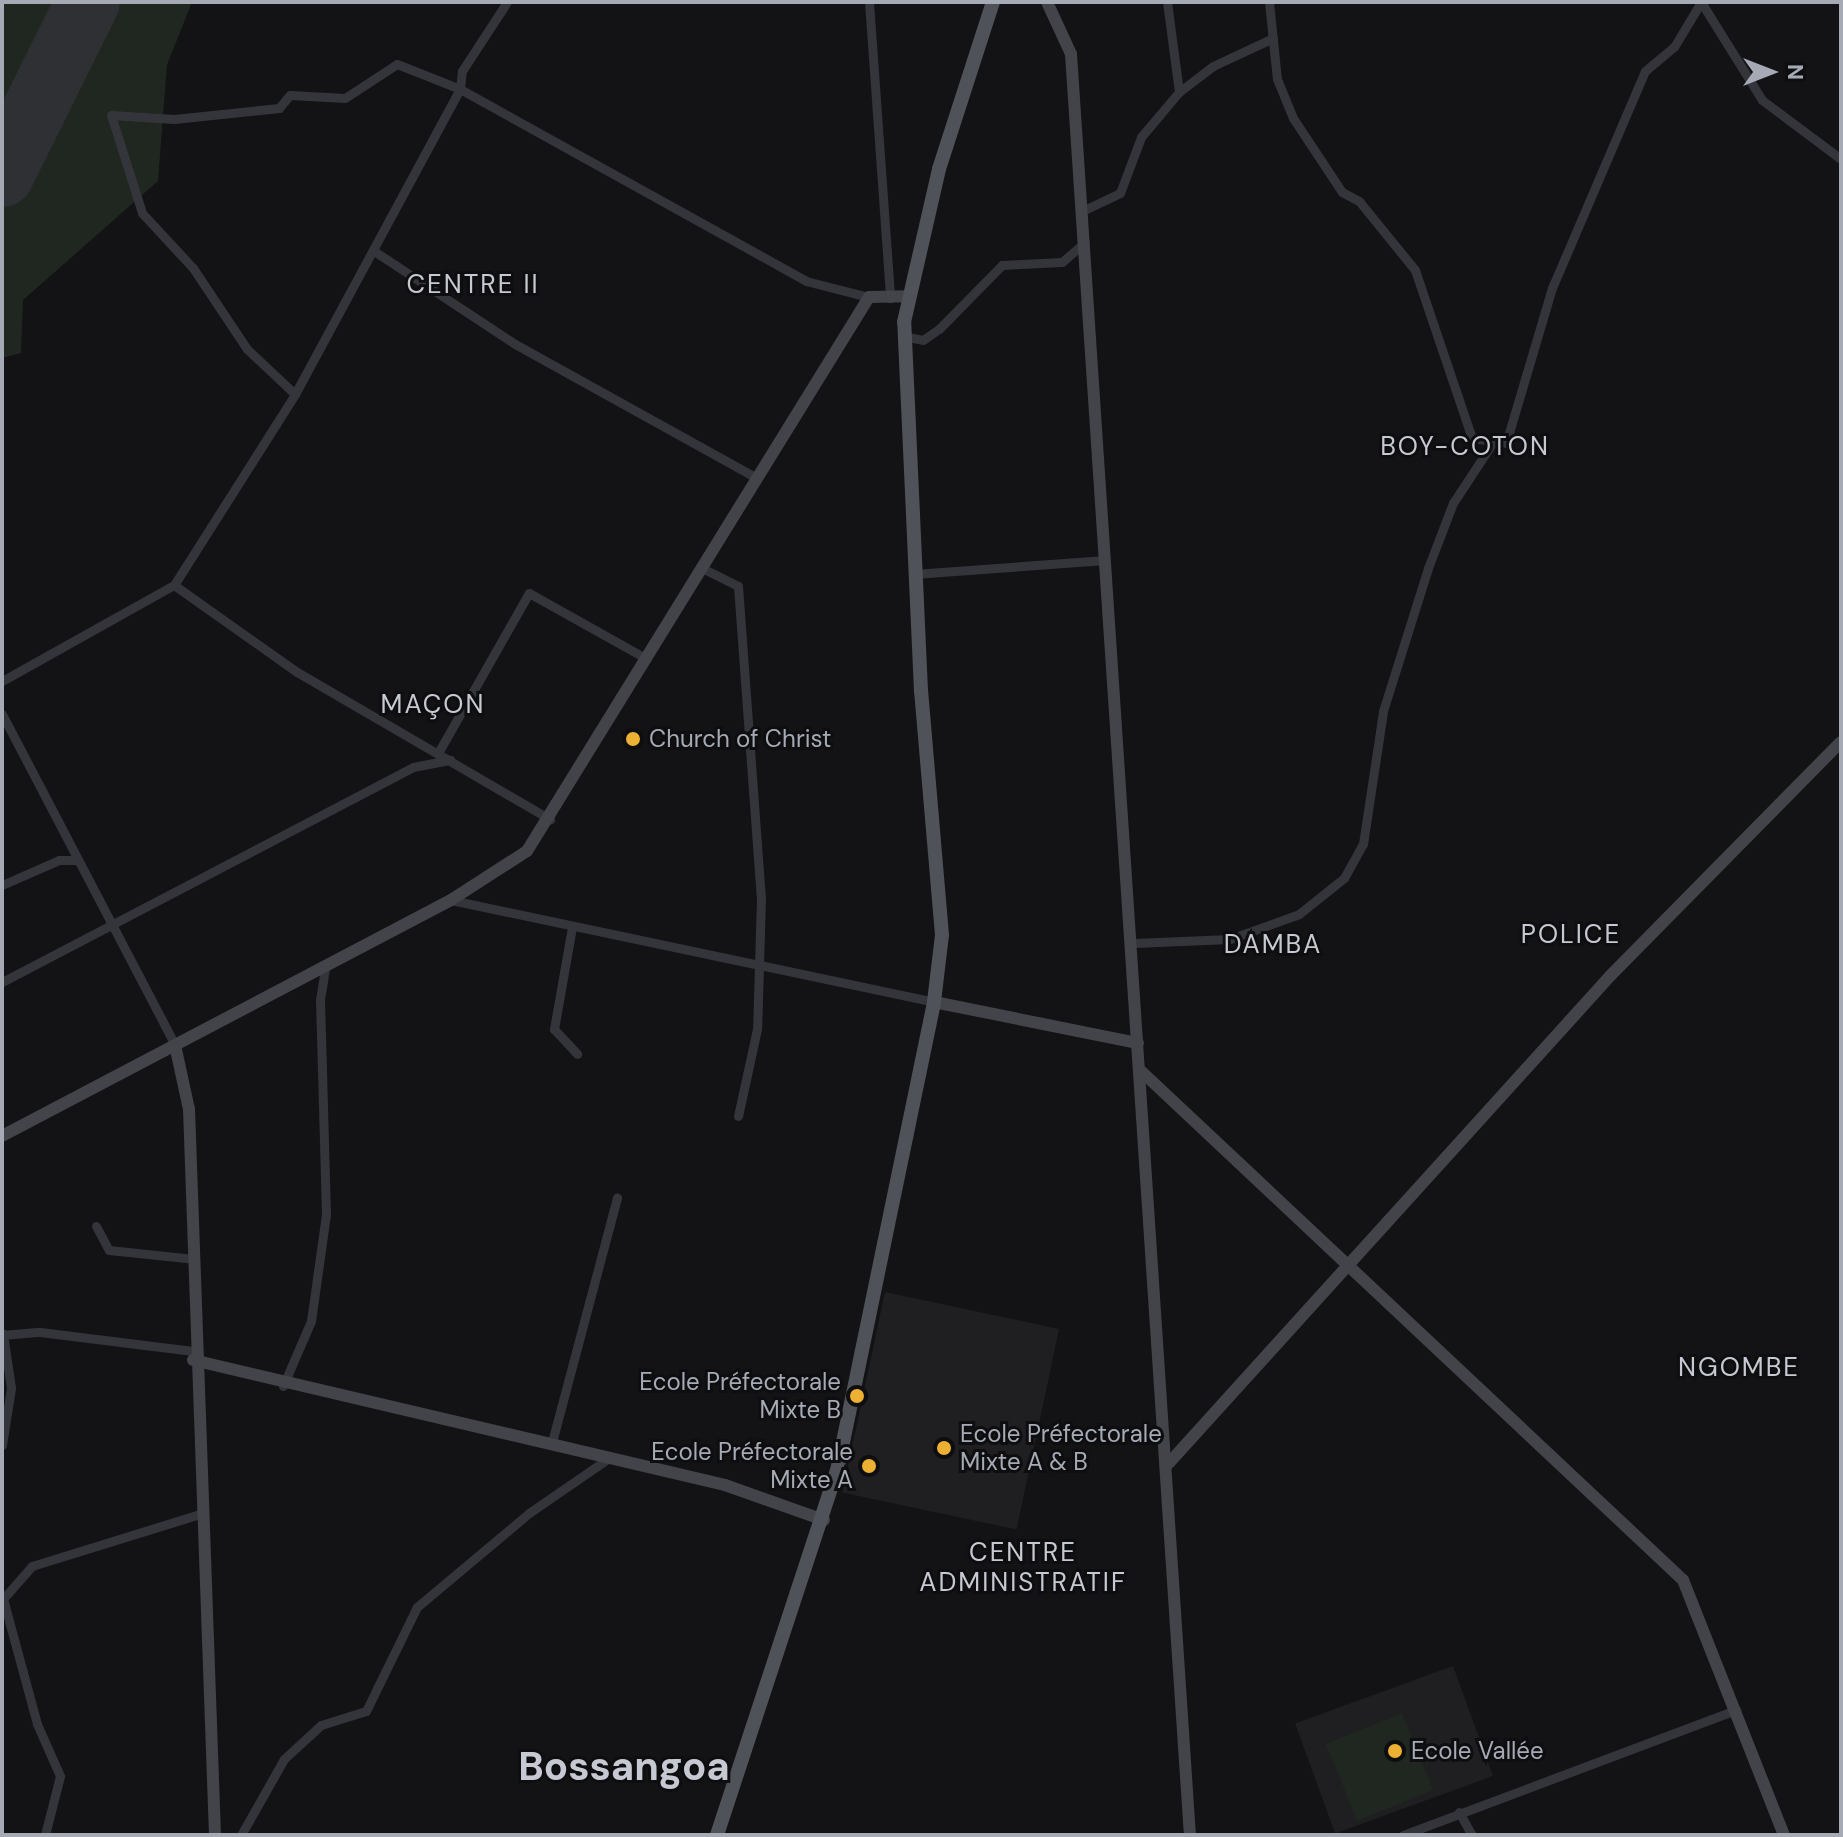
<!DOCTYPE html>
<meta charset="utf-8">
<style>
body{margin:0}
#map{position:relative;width:1843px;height:1837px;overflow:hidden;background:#131315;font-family:"DM Sans",sans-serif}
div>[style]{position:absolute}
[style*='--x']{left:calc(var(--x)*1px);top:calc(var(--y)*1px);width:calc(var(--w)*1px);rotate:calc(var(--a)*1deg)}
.built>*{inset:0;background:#1f1f22;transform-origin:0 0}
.green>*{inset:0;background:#1f2720;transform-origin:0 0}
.runway>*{height:64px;margin:-32px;padding:0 32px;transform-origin:32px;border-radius:32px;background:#2f3034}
.street>*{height:9px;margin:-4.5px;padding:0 4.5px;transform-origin:4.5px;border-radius:4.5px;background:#34353a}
.secondary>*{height:12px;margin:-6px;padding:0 6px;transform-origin:6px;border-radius:6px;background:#42444a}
.primary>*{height:14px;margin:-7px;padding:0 7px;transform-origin:7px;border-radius:7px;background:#505259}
.dots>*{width:22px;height:22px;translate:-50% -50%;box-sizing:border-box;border:4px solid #0e0e10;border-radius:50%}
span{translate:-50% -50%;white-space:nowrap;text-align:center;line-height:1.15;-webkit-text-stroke:6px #0e0e10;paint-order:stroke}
.poi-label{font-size:24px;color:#a5aab5}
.left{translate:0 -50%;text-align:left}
.right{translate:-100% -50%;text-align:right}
.neighbourhood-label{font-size:26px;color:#c6c9d1;letter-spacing:2px}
.town-label{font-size:40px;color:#c6c9d1;font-weight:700}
.frame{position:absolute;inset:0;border:4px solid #a5aab5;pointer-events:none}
.north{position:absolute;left:1731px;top:32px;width:80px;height:80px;-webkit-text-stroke:6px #0e0e10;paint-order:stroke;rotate:90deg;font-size:22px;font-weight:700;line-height:32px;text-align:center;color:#a5aab5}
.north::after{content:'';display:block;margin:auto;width:28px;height:36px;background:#a5aab5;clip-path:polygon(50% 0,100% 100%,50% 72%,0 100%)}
</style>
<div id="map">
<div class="built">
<div style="left:885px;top:1292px;width:178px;height:205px;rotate:12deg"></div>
<div style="left:1453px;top:1666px;width:117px;height:168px;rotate:70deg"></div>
</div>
<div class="green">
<div style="clip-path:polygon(2px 2px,192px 2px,167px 65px,158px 181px,23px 300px,21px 353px,2px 358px)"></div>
<div style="left:1402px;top:1713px;width:83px;height:82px;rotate:68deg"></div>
</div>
<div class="runway">
<div style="--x:2;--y:175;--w:193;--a:-63.6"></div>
</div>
<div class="street">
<div style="--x:869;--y:2;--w:297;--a:85.9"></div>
<div style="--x:1167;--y:2;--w:91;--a:82.4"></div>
<div style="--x:1269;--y:2;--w:77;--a:84.1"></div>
<div style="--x:1277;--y:79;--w:42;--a:67.7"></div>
<div style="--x:1293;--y:118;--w:89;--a:56.5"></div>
<div style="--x:1342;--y:192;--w:19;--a:28"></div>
<div style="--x:1359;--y:201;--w:89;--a:50.9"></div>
<div style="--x:1415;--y:270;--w:177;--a:71.3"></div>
<div style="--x:1472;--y:438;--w:34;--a:8"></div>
<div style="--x:1506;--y:443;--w:162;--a:-73.5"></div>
<div style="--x:1552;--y:288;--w:236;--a:-66.8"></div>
<div style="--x:1645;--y:71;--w:38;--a:-40"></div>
<div style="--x:1674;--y:47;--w:52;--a:-59"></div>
<div style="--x:1701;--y:2;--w:115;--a:58.1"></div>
<div style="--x:1762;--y:100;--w:99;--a:36.8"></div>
<div style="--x:111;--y:115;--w:63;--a:3.6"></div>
<div style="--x:174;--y:119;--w:106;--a:-6"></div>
<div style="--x:279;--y:108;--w:17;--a:-50"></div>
<div style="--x:290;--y:95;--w:55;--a:3.1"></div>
<div style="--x:345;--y:98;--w:62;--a:-33.2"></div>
<div style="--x:397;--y:64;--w:68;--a:21.6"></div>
<div style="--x:460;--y:89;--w:396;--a:29"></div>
<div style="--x:806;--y:281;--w:65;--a:14.3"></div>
<div style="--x:111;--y:115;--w:103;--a:72.4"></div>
<div style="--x:142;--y:213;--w:75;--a:47.2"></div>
<div style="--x:193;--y:268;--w:97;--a:56.3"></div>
<div style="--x:247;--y:349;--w:66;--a:43.2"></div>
<div style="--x:1080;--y:212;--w:44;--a:-25.4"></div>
<div style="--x:1120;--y:193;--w:60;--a:-69.4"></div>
<div style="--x:1141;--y:137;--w:59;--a:-49.8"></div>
<div style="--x:1179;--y:92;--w:43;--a:-37.4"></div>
<div style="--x:1213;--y:66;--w:66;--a:-25"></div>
<div style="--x:374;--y:251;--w:169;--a:33.4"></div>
<div style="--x:515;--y:344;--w:277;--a:29"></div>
<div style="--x:903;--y:336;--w:20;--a:11"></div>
<div style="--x:923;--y:340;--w:19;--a:-35"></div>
<div style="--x:939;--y:329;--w:90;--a:-45.5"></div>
<div style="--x:1002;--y:265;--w:60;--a:-2.9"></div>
<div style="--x:1062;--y:262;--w:30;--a:-41"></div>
<div style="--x:700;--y:567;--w:42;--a:26.6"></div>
<div style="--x:738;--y:586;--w:313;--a:85.8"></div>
<div style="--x:761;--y:898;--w:131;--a:91.7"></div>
<div style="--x:757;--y:1029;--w:89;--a:102.3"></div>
<div style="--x:914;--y:574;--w:192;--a:-4.2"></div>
<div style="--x:174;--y:585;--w:151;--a:35.3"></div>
<div style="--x:297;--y:672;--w:293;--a:30.2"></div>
<div style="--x:2;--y:681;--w:197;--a:-29.2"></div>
<div style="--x:174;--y:585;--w:226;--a:-57.6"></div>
<div style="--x:295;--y:394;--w:347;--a:-61.6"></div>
<div style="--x:460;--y:89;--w:18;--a:-84"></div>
<div style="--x:462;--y:71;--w:82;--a:-56.9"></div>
<div style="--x:2;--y:714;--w:373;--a:62.4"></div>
<div style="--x:438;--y:753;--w:184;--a:-60.4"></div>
<div style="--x:529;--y:593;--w:135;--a:29.2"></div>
<div style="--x:2;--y:885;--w:62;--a:-23.7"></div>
<div style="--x:59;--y:860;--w:19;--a:0"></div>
<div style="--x:451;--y:900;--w:494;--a:11.9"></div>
<div style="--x:572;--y:927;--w:104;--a:100"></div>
<div style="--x:554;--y:1029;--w:34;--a:47"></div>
<div style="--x:1134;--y:943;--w:96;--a:-2.4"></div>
<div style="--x:1230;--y:939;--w:73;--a:-19.9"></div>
<div style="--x:1299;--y:914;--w:58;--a:-38.7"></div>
<div style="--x:1344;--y:878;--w:39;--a:-61"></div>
<div style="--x:1363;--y:844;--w:134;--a:-81.4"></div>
<div style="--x:1383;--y:711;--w:150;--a:-72.5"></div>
<div style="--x:1428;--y:568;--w:70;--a:-69"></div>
<div style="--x:1453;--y:503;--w:73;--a:-56.7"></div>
<div style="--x:2;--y:982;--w:464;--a:-27.6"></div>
<div style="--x:413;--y:767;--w:38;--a:-11"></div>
<div style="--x:96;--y:1226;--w:27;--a:62"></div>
<div style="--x:109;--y:1250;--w:85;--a:6"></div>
<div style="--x:2;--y:1335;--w:38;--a:-5"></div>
<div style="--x:40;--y:1332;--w:154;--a:7.1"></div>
<div style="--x:283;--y:1386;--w:71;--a:-66.7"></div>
<div style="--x:311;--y:1321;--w:108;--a:-82"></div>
<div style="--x:326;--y:1214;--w:214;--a:-91.6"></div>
<div style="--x:320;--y:1000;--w:33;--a:-81"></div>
<div style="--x:552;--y:1442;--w:253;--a:-75.1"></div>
<div style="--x:2;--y:1445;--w:58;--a:-81"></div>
<div style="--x:11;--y:1388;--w:55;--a:-98.4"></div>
<div style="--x:2;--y:1595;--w:134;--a:74.8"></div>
<div style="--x:37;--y:1724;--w:57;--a:66.1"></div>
<div style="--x:60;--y:1776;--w:61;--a:104.3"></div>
<div style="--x:2;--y:1600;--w:45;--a:-48.6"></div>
<div style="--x:32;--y:1566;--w:179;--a:-17.2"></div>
<div style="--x:1459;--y:1812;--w:26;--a:61"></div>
<div style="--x:241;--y:1835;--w:87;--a:-60.5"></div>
<div style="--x:284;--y:1759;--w:50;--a:-42.6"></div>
<div style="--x:321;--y:1725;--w:47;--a:-17.3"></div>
<div style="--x:366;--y:1711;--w:116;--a:-63.9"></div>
<div style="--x:417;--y:1607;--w:146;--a:-40"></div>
<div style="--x:529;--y:1513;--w:97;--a:-34.5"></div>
<div style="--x:1403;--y:1835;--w:356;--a:-20.6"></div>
</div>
<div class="secondary">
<div style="--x:1047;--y:2;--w:57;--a:65.2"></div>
<div style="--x:1071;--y:54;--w:1785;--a:86.18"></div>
<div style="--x:934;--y:1002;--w:208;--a:11.4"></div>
<div style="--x:175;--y:1045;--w:66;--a:77.7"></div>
<div style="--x:189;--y:1109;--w:726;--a:87.95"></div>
<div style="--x:1141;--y:1071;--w:744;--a:43.2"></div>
<div style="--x:1683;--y:1580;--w:274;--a:68.4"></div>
<div style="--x:2;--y:1136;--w:507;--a:-27.73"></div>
<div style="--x:451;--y:900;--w:90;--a:-32.8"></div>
<div style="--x:527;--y:851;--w:651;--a:-58.31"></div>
<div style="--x:869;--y:297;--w:39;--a:-1"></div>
<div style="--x:193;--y:1360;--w:546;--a:13.22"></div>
<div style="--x:725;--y:1485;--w:105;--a:19.5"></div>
<div style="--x:1169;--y:1463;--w:658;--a:-47.83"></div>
<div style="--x:1611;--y:975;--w:327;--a:-45.4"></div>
</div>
<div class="primary">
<div style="--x:717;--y:1835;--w:383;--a:-71.8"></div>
<div style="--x:837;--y:1471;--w:479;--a:-78.3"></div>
<div style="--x:934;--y:1002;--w:67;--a:-83.2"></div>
<div style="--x:942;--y:935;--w:245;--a:-94.9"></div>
<div style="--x:921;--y:691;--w:369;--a:-92.6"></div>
<div style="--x:904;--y:322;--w:157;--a:-77.1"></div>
<div style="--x:939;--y:169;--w:176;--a:-72.1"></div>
</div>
<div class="dots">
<div style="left:633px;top:739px;background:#ecb133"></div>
<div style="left:857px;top:1396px;background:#ecb133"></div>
<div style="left:944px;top:1448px;background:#ecb133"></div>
<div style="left:869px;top:1466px;background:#ecb133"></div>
<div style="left:1395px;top:1751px;background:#ecb133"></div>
</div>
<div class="poi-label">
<span class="left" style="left:649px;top:739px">Church of Christ</span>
<span class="right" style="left:841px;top:1396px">Ecole Préfectorale<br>Mixte B</span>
<span class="left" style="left:960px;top:1448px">Ecole Préfectorale<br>Mixte A &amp; B</span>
<span class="right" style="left:853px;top:1466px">Ecole Préfectorale<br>Mixte A</span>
<span class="left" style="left:1411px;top:1751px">Ecole Vallée</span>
</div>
<div class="neighbourhood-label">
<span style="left:473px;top:285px">CENTRE II</span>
<span style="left:1465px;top:447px">BOY-COTON</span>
<span style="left:433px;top:705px">MAÇON</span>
<span style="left:1571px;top:935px">POLICE</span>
<span style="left:1273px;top:945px">DAMBA</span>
<span style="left:1739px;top:1368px">NGOMBE</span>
<span style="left:1023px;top:1568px">CENTRE<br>ADMINISTRATIF</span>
</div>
<div class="town-label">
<span style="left:624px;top:1766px">Bossangoa</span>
</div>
<div class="frame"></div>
<div class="north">N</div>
</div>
